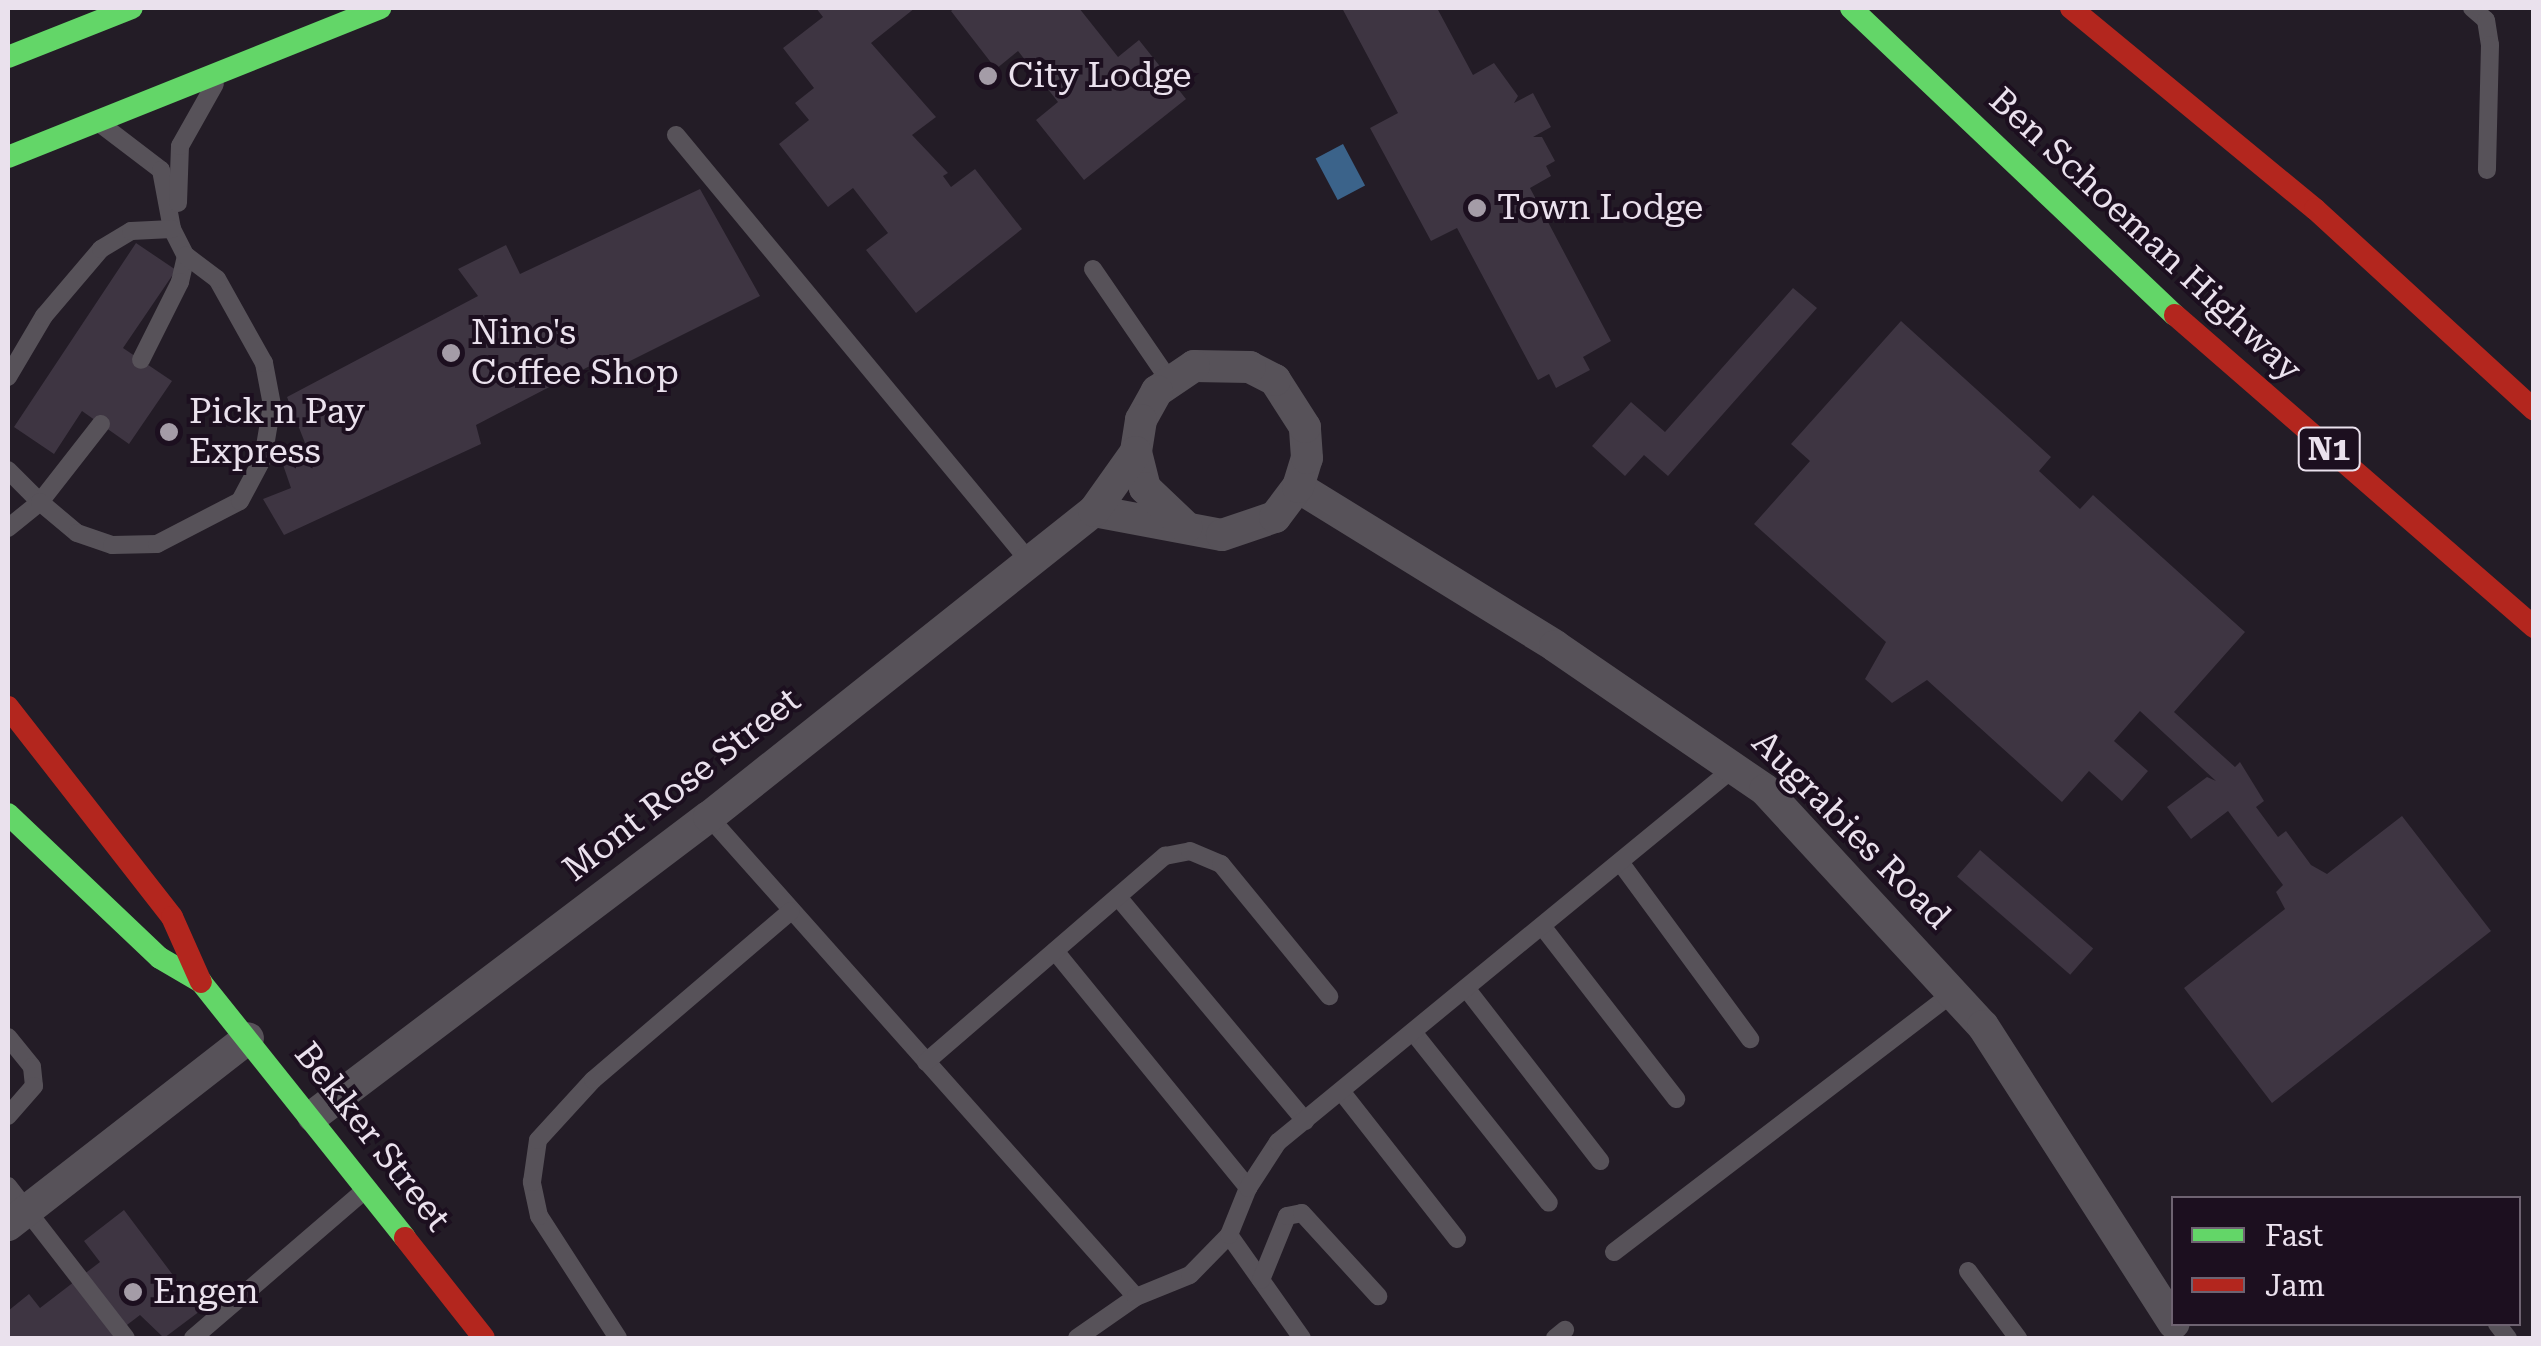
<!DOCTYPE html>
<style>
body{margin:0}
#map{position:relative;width:2541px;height:1346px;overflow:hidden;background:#231c26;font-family:"Roboto Serif",serif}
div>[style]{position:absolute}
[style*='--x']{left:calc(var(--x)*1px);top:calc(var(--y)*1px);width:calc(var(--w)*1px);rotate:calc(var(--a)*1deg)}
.water>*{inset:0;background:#3b638a;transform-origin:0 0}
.building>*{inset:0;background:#3e3542;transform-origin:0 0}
.lane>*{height:18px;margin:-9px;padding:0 9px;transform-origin:9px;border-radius:9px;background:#575259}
.street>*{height:32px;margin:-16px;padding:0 16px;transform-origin:16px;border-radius:16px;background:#575259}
.fast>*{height:22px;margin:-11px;padding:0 11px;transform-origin:11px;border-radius:11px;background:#63d668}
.jam>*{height:22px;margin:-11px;padding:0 11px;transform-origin:11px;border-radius:11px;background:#b3261e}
.dots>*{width:28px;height:28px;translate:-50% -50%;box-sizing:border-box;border:5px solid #1c0f1f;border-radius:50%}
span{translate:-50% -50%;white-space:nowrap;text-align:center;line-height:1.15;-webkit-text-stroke:8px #1c0f1f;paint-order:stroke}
.shield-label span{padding:2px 8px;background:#1c0f1f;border:2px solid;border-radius:8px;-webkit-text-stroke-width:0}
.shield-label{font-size:32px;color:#eae1ed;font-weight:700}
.poi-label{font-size:35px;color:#eae1ed}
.left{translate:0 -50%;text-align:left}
.street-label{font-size:35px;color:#eae1ed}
.frame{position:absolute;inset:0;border:10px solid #eae1ed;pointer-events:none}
.legend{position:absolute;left:2171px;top:1196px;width:350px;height:130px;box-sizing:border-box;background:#1c0f1f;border:2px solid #6e6371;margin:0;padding:12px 18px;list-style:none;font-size:30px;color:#eae1ed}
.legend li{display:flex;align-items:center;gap:20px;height:50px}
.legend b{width:50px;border:2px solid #6e6371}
</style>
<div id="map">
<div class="water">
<div style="left:1343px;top:144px;width:47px;height:31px;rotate:62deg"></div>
</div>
<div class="building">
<div style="clip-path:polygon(816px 8px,915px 8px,871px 43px,936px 117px,912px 135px,948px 173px,943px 176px,951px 187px,975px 169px,1022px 229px,916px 313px,866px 250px,888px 233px,853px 188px,828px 207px,779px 144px,809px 120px,795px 103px,814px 88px,783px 48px,823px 17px)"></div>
<div style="clip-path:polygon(955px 8px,1079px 8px,1118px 57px,1139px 40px,1186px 99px,1084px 180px,1036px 120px,1058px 102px,1018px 51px,996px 69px,951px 11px)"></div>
<div style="clip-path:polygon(1342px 8px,1437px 8px,1473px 75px,1494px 63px,1518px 96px,1514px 103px,1533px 93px,1551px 127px,1533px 137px,1542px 137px,1555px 161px,1546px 166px,1551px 176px,1530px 188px,1611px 341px,1583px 357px,1590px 370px,1556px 388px,1549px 374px,1538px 380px,1457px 228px,1431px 241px,1370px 128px,1398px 113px)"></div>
<div style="clip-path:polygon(700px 189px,760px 296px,618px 367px,611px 355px,476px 425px,481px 444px,284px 535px,263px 499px,291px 488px,280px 456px,305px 443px,287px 397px,478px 296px,458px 269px,506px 245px,520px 274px)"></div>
<div style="clip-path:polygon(136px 243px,176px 270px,123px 348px,172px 381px,129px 444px,82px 411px,54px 454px,14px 427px)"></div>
<div style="clip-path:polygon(1793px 288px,1817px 308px,1668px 476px,1644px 455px,1625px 476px,1592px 446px,1631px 402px,1665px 432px)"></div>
<div style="clip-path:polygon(1901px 321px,2051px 457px,2039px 471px,2080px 509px,2093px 495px,2245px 632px,2174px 712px,2235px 767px,2240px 762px,2264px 801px,2256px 807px,2278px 837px,2286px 831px,2311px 865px,2327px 874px,2402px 816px,2491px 931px,2272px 1103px,2184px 988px,2285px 909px,2276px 892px,2283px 885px,2228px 811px,2191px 839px,2167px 807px,2207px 777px,2216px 781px,2140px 711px,2114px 741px,2148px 771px,2122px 801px,2089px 771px,2062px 802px,1927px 680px,1892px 703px,1865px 679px,1886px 642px,1754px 524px,1810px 461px,1791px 444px)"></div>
<div style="left:1980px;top:850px;width:150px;height:35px;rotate:41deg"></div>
<div style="clip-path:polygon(124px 1210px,200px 1311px,164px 1338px,140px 1315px,110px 1338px,8px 1338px,8px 1311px,29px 1294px,40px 1308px,100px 1262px,84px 1241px)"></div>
</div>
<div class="lane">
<div style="--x:2472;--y:8;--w:18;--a:41"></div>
<div style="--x:2486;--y:20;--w:25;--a:81"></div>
<div style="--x:2490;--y:45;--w:125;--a:91.4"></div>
<div style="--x:102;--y:125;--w:74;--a:37.3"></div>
<div style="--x:161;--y:170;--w:60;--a:79.4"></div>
<div style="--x:172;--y:229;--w:30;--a:63"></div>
<div style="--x:186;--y:256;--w:27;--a:103"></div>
<div style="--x:180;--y:282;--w:87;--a:116.6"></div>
<div style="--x:676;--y:135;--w:555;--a:50.34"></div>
<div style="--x:178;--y:203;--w:57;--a:-88"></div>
<div style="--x:180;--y:146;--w:71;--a:-60.6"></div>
<div style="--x:1093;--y:269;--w:135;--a:55.6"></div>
<div style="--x:8;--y:377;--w:71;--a:-59.5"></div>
<div style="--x:44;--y:316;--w:88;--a:-49.6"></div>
<div style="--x:101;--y:249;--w:35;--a:-31"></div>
<div style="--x:131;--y:231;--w:41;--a:-2.8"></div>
<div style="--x:8;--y:470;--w:45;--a:45"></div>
<div style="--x:40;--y:502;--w:99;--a:-52"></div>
<div style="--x:8;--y:528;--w:41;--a:-39.1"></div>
<div style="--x:40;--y:502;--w:48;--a:40"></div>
<div style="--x:77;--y:533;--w:37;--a:19"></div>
<div style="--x:112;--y:545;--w:45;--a:-1.3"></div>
<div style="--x:157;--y:544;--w:93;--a:-27.4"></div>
<div style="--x:240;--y:501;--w:49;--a:-61.9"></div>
<div style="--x:263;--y:458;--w:54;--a:-80.4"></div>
<div style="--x:272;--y:405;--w:43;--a:-100.8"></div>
<div style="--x:264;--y:363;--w:96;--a:-119.2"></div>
<div style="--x:217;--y:279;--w:39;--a:-143"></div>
<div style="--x:709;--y:817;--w:642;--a:48.34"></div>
<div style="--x:1620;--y:862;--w:220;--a:53.7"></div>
<div style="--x:1118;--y:897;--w:292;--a:50.1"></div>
<div style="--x:1542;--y:926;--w:219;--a:52.2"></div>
<div style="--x:1055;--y:951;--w:306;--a:50.8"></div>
<div style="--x:1466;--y:988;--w:219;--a:52.2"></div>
<div style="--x:1413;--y:1032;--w:218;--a:51.5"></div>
<div style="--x:8;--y:1037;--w:38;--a:51"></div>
<div style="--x:32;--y:1067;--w:19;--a:84"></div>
<div style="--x:34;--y:1086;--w:40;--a:131"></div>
<div style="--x:926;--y:1062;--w:316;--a:-40.8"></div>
<div style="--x:1165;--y:856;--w:25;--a:-11"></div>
<div style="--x:1190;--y:851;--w:34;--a:23"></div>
<div style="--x:1221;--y:864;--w:171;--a:50.7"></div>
<div style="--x:1341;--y:1091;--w:188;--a:51.9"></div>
<div style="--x:8;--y:1186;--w:192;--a:52.2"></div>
<div style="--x:1229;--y:1235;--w:126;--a:54.7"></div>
<div style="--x:1614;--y:1252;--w:428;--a:-37.4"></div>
<div style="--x:1968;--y:1271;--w:84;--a:53.3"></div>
<div style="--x:1261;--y:1280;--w:69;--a:-67.9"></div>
<div style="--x:1287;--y:1216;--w:15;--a:-11"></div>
<div style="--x:1302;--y:1213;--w:113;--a:47.5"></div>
<div style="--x:2497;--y:1324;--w:18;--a:52"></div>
<div style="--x:193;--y:1338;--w:225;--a:-40.7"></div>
<div style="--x:618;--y:1338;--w:145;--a:-122.9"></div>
<div style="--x:539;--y:1216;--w:35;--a:-102"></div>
<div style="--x:532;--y:1182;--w:42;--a:-81.9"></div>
<div style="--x:538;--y:1140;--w:81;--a:-47.5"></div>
<div style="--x:593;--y:1080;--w:260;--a:-40.5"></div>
<div style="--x:1077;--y:1338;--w:72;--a:-34.8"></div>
<div style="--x:1136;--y:1297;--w:58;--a:-22.2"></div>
<div style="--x:1190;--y:1275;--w:56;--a:-45.7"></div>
<div style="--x:1229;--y:1235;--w:51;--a:-68"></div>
<div style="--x:1248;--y:1188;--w:55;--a:-56.9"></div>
<div style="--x:1278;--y:1142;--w:593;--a:-39.38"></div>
<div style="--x:1555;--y:1338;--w:13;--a:-39"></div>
</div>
<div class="street">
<div style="--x:1298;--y:487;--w:302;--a:31.7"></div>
<div style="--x:1555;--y:646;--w:255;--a:34.4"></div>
<div style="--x:1765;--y:790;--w:321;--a:47.3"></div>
<div style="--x:1983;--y:1026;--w:353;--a:57.3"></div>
<div style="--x:1094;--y:511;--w:130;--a:10.6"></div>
<div style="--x:1222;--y:535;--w:56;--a:-18.8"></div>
<div style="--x:1275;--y:517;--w:38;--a:-53"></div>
<div style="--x:1298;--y:487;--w:30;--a:-73"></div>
<div style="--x:1307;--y:458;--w:31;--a:-94"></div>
<div style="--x:1305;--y:427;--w:56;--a:-122.6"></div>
<div style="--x:1275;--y:380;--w:28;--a:-153"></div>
<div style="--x:1250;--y:367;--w:56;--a:-179"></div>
<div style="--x:1194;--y:366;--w:45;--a:146"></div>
<div style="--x:1157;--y:391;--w:33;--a:119"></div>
<div style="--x:1141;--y:420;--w:32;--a:99"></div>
<div style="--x:1136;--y:452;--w:37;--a:76"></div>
<div style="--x:1145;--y:488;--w:57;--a:43.6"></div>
<div style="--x:313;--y:1116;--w:496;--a:-37.1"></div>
<div style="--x:709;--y:817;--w:492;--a:-38.5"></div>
<div style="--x:1094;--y:511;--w:72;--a:-54.6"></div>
<div style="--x:8;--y:1225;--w:304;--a:-37.9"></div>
</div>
<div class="fast">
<div style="--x:1851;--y:8;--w:446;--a:43.5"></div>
<div style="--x:8;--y:57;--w:133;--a:-21.6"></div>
<div style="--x:8;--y:157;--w:401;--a:-21.8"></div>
<div style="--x:8;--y:814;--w:209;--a:43.5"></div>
<div style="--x:160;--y:958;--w:48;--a:30.3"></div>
<div style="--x:201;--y:982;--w:327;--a:51.4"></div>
</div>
<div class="jam">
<div style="--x:2071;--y:8;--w:316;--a:39.5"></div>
<div style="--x:2315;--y:209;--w:297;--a:42.5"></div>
<div style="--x:2175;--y:315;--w:476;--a:41"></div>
<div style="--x:8;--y:707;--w:266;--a:52"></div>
<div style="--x:172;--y:917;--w:71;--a:66"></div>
<div style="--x:405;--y:1238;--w:127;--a:51.7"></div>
</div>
<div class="dots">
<div style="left:988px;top:76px;background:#a49ca7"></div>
<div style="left:1477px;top:208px;background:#a49ca7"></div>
<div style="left:451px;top:353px;background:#a49ca7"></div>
<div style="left:169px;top:432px;background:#a49ca7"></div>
<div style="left:133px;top:1292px;background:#a49ca7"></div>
</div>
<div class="shield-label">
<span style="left:2329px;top:449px">N1</span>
</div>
<div class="poi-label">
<span class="left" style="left:1008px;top:76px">City Lodge</span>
<span class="left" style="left:1497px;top:208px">Town Lodge</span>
<span class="left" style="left:471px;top:353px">Nino's<br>Coffee Shop</span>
<span class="left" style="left:189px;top:432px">Pick n Pay<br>Express</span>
<span class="left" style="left:153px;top:1292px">Engen</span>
</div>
<div class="street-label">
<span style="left:2145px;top:235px;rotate:43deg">Ben Schoeman Highway</span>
<span style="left:682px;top:785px;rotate:-38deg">Mont Rose Street</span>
<span style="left:1851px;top:830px;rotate:45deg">Augrabies Road</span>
<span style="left:372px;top:1137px;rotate:52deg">Bekker Street</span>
</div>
<div class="frame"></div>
<ul class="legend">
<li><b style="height:12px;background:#63d668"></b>Fast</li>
<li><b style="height:12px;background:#b3261e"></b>Jam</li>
</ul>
</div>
